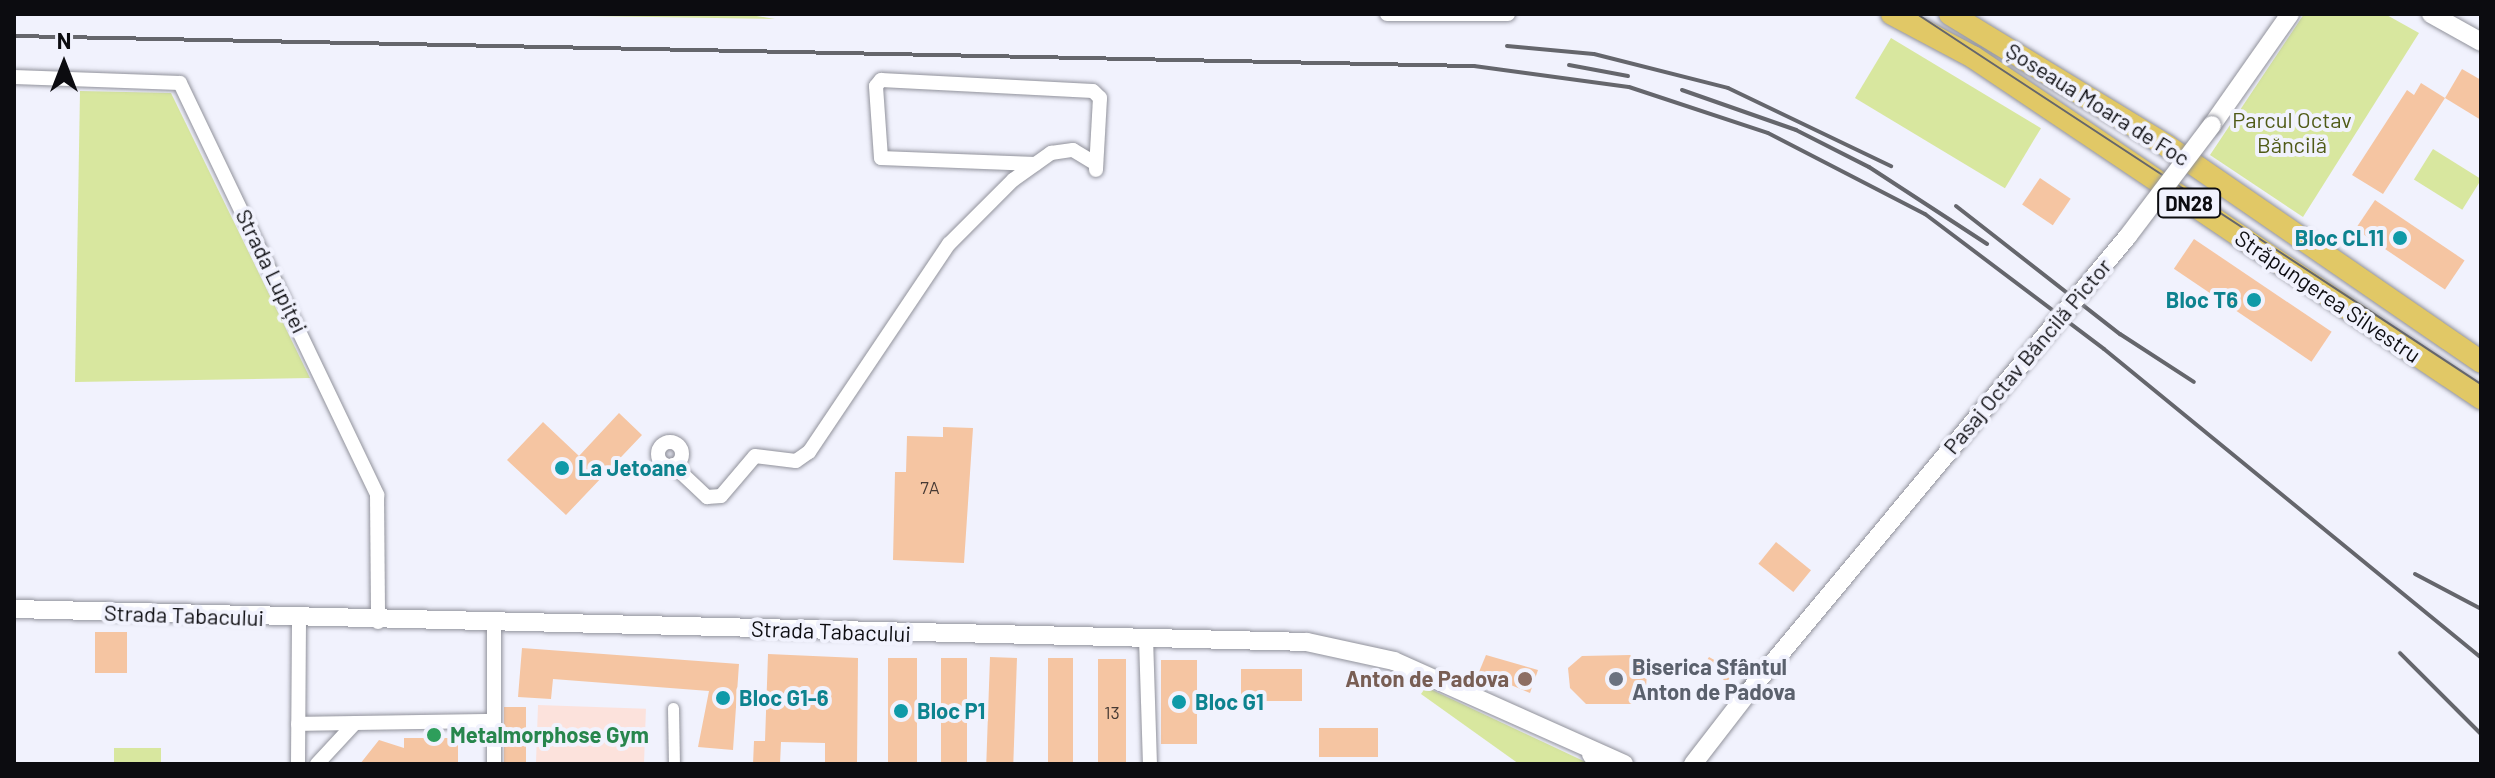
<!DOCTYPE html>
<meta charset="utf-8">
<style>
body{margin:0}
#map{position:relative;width:2495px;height:778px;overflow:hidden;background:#f1f2fd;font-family:Barlow,sans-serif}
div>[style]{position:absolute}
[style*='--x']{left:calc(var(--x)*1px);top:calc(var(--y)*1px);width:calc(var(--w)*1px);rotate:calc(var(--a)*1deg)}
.education>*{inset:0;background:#fce2dc;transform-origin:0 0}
.green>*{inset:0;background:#d8e79f;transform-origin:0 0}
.building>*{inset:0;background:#f5c5a2;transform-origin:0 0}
.roads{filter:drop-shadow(0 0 2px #91929b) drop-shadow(0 0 2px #91929b)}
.pedestrian>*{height:11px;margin:-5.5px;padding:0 5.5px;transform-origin:5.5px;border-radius:5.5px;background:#fff}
.minor>*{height:14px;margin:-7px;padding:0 7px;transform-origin:7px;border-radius:7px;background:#fff}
.minor>.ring{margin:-7px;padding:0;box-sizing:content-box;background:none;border:14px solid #fff;border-radius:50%}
.tertiary>*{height:18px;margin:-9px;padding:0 9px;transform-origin:9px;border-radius:9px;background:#fff}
.secondary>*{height:20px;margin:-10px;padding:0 10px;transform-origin:10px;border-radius:10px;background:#fff}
.primary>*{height:22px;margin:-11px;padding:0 11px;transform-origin:11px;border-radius:11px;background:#e1c866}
.tram>*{height:2px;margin:-1px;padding:0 1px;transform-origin:1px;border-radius:1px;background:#65666c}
.rail>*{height:4px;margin:-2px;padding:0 2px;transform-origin:2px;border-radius:2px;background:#65666c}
.bridges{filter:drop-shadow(0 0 2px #91929b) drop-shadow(0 0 2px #91929b)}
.tertiary-bridge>*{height:18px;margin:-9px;padding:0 9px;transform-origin:9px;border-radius:9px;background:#fff}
.dots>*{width:22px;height:22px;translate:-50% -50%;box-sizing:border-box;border:4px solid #f1f2fd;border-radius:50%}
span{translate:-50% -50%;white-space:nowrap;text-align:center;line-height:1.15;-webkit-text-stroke:8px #f1f2fd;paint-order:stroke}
.number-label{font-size:18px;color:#463a34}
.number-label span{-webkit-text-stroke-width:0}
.shield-label span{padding:2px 6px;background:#f1f2fd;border:2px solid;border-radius:6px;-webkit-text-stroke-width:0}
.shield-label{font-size:20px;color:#0c0c10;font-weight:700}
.street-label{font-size:22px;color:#0c0c10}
.park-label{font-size:22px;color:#505b18}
.culture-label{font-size:22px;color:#0d838f;font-weight:700}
.right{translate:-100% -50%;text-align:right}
.left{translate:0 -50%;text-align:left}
.worship-label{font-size:22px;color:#5b616d;font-weight:700}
.education-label{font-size:22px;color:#785e54;font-weight:700}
.leisure-label{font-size:22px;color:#27864d;font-weight:700}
.frame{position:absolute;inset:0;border:16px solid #0c0c10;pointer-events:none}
.north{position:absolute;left:24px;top:24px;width:80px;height:80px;-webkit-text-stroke:6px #f1f2fd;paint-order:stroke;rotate:0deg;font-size:22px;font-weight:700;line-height:32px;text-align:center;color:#0c0c10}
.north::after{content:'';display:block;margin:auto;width:28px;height:36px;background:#0c0c10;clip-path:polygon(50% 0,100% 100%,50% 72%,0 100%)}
</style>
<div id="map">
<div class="education">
<div style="left:538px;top:705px;width:108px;height:59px;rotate:2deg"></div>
</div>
<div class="green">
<div style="clip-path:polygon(458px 14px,745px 14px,775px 19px)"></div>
<div style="clip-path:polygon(2304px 14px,2385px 14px,2419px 33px,2303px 217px,2210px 155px)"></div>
<div style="left:1891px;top:38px;width:175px;height:70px;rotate:31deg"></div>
<div style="clip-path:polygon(80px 91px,171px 93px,310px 378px,75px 382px)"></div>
<div style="left:2433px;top:149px;width:57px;height:36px;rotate:32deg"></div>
<div style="clip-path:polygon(1426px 687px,1590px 764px,1519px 764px,1421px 694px)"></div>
<div style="left:161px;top:748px;width:16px;height:47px;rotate:90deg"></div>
</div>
<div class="building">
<div style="clip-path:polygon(2462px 69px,2481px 80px,2481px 120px,2445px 98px)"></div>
<div style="clip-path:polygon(2421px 83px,2445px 98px,2383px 194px,2352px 175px,2407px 90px,2414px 95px)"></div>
<div style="left:2040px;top:178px;width:37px;height:32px;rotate:34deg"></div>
<div style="left:2375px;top:200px;width:108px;height:35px;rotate:34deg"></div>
<div style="left:2194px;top:239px;width:166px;height:36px;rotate:34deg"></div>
<div style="clip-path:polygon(619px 413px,642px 435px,566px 515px,507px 460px,543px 422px,579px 456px)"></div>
<div style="clip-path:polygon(943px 427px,973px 428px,964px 563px,893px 560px,895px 472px,906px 472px,907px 436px,943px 437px)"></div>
<div style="left:1776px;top:542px;width:45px;height:28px;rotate:39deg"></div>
<div style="left:95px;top:632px;width:32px;height:41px"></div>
<div style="clip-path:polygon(522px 648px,739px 664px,733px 750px,698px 747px,709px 691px,553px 679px,551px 699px,518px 697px)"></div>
<div style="clip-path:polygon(768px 654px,858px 658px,857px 764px,825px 764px,825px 743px,781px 742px,780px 764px,753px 764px,754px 741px,765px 741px)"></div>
<div style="clip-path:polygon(1486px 655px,1538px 670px,1530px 693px,1479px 672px)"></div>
<div style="clip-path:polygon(1630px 655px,1647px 669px,1646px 690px,1631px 704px,1586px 704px,1570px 688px,1568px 668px,1582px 656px)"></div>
<div style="left:990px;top:657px;width:27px;height:107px;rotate:2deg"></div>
<div style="clip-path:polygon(1709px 657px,1734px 671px,1727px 682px,1703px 666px)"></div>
<div style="left:888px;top:658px;width:29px;height:106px"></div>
<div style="left:941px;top:658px;width:26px;height:106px"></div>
<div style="left:1048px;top:658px;width:25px;height:106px"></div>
<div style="left:1098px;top:659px;width:28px;height:105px"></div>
<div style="left:1161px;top:660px;width:36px;height:84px"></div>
<div style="left:1241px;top:669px;width:61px;height:32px"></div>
<div style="left:504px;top:707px;width:22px;height:57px"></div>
<div style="left:1319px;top:728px;width:59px;height:29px"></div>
<div style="clip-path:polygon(404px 738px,458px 738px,458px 764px,360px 764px,379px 740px,404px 748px)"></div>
</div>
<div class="roads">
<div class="pedestrian">
<div style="--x:673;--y:708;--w:56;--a:89"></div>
</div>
<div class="minor">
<div style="--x:1387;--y:14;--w:121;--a:0"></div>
<div style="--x:14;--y:77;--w:166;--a:2.1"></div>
<div style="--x:180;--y:83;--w:457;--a:64.4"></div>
<div style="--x:377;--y:495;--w:127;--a:89.5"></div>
<div style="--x:1035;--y:164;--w:154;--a:-177.8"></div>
<div style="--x:881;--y:158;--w:72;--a:-94"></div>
<div style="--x:876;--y:86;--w:8;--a:-50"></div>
<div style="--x:881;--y:80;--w:212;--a:3"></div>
<div style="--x:1093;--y:91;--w:10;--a:45"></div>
<div style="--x:1100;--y:98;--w:72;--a:93.2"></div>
<div class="ring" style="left:658px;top:442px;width:10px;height:10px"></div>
<div style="--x:673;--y:465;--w:47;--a:43.3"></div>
<div style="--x:707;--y:497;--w:14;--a:-4"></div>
<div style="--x:721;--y:496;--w:52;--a:-49.6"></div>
<div style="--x:755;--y:456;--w:41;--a:7"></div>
<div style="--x:796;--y:461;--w:16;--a:-35"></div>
<div style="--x:809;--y:452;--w:251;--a:-56.1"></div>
<div style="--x:949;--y:244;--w:91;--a:-45"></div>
<div style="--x:1013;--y:180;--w:47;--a:-35.4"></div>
<div style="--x:1051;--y:153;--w:22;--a:-8"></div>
<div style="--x:1073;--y:150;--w:27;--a:31"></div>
<div style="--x:494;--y:621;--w:143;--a:90"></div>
<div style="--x:1146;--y:638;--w:126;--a:88.2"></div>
<div style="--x:298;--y:724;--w:196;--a:-0.9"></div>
<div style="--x:298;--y:764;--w:144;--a:-89.6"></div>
<div style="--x:317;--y:764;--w:56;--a:-47.2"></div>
</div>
<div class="tertiary">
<div style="--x:2431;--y:14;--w:57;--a:29.2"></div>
<div style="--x:2212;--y:125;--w:136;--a:-54.9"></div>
<div style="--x:14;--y:609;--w:1293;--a:1.46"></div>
<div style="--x:1307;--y:642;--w:89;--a:12.3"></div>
<div style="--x:1394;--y:661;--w:252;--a:24.1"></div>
<div style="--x:1693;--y:764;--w:95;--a:-52.3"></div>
</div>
<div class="secondary">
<div style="--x:1592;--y:754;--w:13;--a:48"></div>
</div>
<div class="primary">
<div style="--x:1892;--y:14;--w:92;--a:28"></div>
<div style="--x:1973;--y:57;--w:612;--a:33.87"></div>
<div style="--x:1950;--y:14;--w:254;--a:31.3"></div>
<div style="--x:2167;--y:146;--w:381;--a:34.5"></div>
</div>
</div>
<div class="tram">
<div style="--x:1917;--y:14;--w:675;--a:33.27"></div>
</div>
<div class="rail">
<div style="--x:14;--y:36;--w:1460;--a:1.18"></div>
<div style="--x:1474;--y:66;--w:156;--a:7.7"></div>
<div style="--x:1629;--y:87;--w:146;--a:18.3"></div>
<div style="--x:1768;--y:133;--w:177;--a:27.3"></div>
<div style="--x:1925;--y:214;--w:224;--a:37"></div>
<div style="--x:2104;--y:349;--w:487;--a:39.3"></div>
<div style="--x:1507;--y:46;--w:87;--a:5.3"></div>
<div style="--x:1594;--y:54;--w:138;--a:14.2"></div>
<div style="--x:1728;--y:88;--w:181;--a:25.6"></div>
<div style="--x:1569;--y:65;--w:60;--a:10.6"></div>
<div style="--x:1682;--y:90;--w:121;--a:19.3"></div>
<div style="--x:1796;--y:130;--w:82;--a:26.9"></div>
<div style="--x:1869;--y:167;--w:141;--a:33.1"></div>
<div style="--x:1956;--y:206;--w:208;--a:38"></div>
<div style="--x:2120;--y:334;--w:88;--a:33"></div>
<div style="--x:2415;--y:574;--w:75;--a:27.9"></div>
<div style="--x:2400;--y:653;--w:115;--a:45"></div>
</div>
<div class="bridges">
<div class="tertiary-bridge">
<div style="--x:1751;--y:689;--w:589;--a:-50.23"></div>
<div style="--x:2128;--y:236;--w:139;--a:-52.9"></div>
</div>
</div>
<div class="dots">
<div style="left:2400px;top:238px;background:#0f9aa8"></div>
<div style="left:2254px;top:300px;background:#0f9aa8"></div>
<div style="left:562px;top:468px;background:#0f9aa8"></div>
<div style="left:1525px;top:679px;background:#8d6e63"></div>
<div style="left:1616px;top:679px;background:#6b7280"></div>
<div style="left:723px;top:698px;background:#0f9aa8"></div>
<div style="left:1179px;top:702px;background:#0f9aa8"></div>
<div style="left:901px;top:711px;background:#0f9aa8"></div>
<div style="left:434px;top:735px;background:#2e9e5b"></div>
</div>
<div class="number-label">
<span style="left:930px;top:487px">7A</span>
<span style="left:1112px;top:712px">13</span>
</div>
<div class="shield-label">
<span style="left:2189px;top:203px">DN28</span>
</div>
<div class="street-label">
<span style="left:2098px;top:104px;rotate:32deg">Șoseaua Moara de Foc</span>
<span style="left:272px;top:271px;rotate:64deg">Strada Lupiței</span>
<span style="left:2328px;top:296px;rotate:34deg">Străpungerea Silvestru</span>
<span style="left:2027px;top:356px;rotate:-50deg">Pasaj Octav Băncilă Pictor</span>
<span style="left:184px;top:615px;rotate:2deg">Strada Tabacului</span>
<span style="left:831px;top:631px;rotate:2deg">Strada Tabacului</span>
</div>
<div class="park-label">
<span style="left:2292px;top:132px">Parcul Octav<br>Băncilă</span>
</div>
<div class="culture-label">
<span class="right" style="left:2384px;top:238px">Bloc CL11</span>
<span class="right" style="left:2238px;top:300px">Bloc T6</span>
<span class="left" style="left:578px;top:468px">La Jetoane</span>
<span class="left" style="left:739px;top:698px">Bloc G1-6</span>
<span class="left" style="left:1195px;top:702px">Bloc G1</span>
<span class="left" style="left:917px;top:711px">Bloc P1</span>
</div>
<div class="worship-label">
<span class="left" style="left:1632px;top:679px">Biserica Sfântul<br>Anton de Padova</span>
</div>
<div class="education-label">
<span class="right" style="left:1509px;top:679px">Anton de Padova</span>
</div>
<div class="leisure-label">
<span class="left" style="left:450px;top:735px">Metalmorphose Gym</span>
</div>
<div class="frame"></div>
<div class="north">N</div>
</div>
